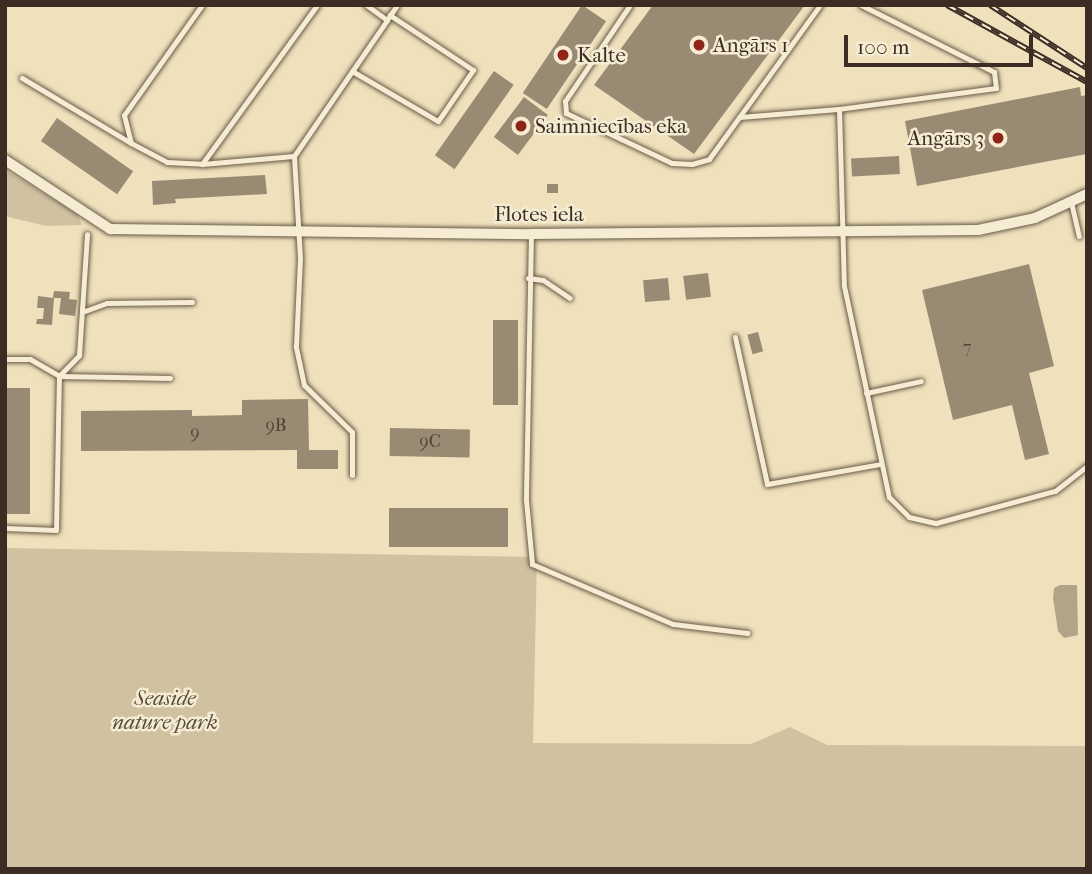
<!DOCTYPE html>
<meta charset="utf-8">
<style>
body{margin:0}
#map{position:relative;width:1092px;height:874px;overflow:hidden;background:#efe1bb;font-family:"IM FELL French Canon",serif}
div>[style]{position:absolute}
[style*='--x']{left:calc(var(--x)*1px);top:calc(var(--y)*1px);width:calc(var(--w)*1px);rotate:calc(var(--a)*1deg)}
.green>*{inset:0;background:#d0c2a1}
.water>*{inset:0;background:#b2a488}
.building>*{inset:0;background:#998b73;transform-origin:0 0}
.roads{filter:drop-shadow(0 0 2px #685a4a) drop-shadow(0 0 2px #685a4a)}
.lane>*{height:5px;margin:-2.5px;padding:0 2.5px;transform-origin:2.5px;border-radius:2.5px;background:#f5ecd3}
.street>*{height:10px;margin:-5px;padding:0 5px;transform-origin:5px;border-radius:5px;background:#f5ecd3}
.rail>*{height:6px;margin-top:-3px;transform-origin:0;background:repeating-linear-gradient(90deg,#f5ecd3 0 10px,#3b2d24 0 20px);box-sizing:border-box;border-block:2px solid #3b2d24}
.dots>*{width:19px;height:19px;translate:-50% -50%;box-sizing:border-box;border:4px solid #f5ecd3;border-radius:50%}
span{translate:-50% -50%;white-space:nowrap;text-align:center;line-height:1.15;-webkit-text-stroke:5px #f5ecd3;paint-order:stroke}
.number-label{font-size:18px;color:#524438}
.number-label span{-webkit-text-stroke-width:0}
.poi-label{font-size:21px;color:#3b2d24}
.left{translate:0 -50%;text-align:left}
.right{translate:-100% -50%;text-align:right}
.street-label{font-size:21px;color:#3b2d24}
.park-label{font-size:21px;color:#594b3d;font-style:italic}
.frame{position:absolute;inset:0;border:7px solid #3b2d24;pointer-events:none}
.scale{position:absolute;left:844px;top:35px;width:189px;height:32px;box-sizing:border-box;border:4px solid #3b2d24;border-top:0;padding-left:9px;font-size:21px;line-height:24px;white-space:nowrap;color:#3b2d24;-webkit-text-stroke:5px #f5ecd3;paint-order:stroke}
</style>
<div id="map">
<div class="green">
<div style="clip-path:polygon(5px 170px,77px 214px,82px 225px,46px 226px,5px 216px)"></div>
<div style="clip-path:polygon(5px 548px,537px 557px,533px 743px,751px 744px,790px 727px,827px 745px,1087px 746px,1087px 869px,5px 869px)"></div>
</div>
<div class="water">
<div style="clip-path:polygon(1060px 585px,1077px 585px,1078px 635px,1064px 638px,1058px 631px,1053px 598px,1054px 588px)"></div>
</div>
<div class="building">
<div style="left:582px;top:5px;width:29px;height:106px;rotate:34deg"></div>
<div style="clip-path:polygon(653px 5px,805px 5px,694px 154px,594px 85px)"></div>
<div style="left:494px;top:71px;width:24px;height:103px;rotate:35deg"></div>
<div style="clip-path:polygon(1080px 87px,1081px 96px,1087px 95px,1087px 154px,917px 186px,905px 121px)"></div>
<div style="left:524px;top:97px;width:30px;height:50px;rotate:37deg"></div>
<div style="left:57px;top:118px;width:93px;height:28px;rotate:35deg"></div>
<div style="left:899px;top:156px;width:18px;height:48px;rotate:87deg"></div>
<div style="clip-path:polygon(265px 175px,267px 194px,175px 199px,176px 203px,153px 205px,152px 181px)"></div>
<div style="left:547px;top:184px;width:11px;height:9px"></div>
<div style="clip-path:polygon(1029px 264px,1054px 366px,1029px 373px,1049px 454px,1025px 460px,1012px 405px,953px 420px,922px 290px)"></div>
<div style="left:708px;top:273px;width:24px;height:25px;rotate:83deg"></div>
<div style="left:668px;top:278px;width:22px;height:25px;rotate:85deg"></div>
<div style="clip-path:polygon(54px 291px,70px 292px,69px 299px,77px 300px,75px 316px,59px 314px,61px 298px,54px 298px,52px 325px,36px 324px,37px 319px,43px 319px,44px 308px,37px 308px,38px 296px,53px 298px)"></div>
<div style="left:493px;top:320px;width:25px;height:85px"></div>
<div style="left:758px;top:332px;width:20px;height:11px;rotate:75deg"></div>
<div style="left:5px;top:388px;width:25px;height:126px"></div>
<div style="clip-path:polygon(308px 399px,309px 450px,338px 450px,338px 469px,297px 469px,297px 450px,81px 451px,81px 411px,192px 410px,192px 416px,242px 415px,242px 400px)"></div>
<div style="left:390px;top:428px;width:80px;height:28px;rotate:1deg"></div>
<div style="left:389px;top:508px;width:119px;height:39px"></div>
</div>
<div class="roads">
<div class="lane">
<div style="--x:202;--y:5;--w:135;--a:125.3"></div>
<div style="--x:124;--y:115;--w:29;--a:76"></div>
<div style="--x:131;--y:143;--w:41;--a:27.8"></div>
<div style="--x:167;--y:162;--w:35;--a:3"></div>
<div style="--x:202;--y:164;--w:92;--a:-5"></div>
<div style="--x:630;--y:5;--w:116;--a:124.1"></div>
<div style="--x:565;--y:101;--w:12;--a:85"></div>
<div style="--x:566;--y:113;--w:117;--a:25.3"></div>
<div style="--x:672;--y:163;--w:20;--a:3"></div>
<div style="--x:692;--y:164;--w:18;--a:-16"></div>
<div style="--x:709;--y:159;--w:190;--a:-54.2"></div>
<div style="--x:861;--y:5;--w:149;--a:26.7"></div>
<div style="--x:994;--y:72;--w:16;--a:83"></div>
<div style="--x:996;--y:88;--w:158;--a:172.4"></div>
<div style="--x:839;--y:109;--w:177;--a:88.4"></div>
<div style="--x:844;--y:286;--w:216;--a:78"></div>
<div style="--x:889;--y:497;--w:28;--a:45"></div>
<div style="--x:909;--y:517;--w:28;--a:13"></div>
<div style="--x:936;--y:523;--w:123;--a:-15.1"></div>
<div style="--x:1055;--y:491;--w:41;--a:-38"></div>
<div style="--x:389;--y:17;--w:14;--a:-56"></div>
<div style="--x:352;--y:71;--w:99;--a:30.2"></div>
<div style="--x:438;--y:121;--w:62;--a:-55.5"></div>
<div style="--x:473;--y:70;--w:100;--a:-146.5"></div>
<div style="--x:22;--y:78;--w:127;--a:30.8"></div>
<div style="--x:739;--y:117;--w:100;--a:-4.6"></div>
<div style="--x:202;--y:164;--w:196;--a:-54.1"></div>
<div style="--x:1071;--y:202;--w:35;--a:77"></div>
<div style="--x:531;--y:234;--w:266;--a:91.1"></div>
<div style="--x:526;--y:500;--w:64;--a:84.6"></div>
<div style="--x:532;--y:564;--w:153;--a:23.1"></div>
<div style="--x:673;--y:624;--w:75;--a:6.9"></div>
<div style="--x:528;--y:278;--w:15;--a:8"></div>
<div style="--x:543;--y:280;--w:32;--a:34"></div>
<div style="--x:82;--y:312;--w:27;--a:-20"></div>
<div style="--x:107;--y:303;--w:85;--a:-0.7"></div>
<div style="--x:735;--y:337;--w:150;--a:77.7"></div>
<div style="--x:767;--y:484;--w:115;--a:-10"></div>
<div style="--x:5;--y:359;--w:25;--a:0"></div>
<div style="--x:30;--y:359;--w:34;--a:30"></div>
<div style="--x:59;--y:376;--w:111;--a:1"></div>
<div style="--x:866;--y:393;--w:56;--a:-12.3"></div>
<div style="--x:352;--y:475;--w:43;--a:-90"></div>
<div style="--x:352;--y:432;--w:67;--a:-135.6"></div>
<div style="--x:304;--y:385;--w:40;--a:-102"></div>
<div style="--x:296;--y:346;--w:88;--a:-87.4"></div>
<div style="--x:300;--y:258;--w:102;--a:-93.4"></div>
<div style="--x:294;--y:156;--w:165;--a:-55.6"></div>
<div style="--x:387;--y:20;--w:26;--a:-144"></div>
<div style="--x:5;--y:528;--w:51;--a:2.2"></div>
<div style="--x:56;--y:530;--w:154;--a:-88.9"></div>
<div style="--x:59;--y:376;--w:29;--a:-46"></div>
<div style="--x:79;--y:355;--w:121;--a:-86.2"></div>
</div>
<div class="street">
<div style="--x:5;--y:160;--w:126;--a:33.3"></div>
<div style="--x:110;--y:229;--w:421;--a:0.7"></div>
<div style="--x:531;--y:234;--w:447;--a:-0.5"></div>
<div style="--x:978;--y:230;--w:58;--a:-11.9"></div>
<div style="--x:1035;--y:218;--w:57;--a:-24.8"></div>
</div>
</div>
<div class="rail">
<div style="--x:947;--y:5;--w:160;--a:28.8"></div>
<div style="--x:990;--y:5;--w:116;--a:33"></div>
</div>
<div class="dots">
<div style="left:699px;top:45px;background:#8f2418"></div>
<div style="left:563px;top:55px;background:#8f2418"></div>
<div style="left:521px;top:126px;background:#8f2418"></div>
<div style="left:998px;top:138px;background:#8f2418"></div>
</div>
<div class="number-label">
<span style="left:967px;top:348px">7</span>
<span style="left:276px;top:426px">9B</span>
<span style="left:195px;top:433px">9</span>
<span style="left:430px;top:442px">9C</span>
</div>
<div class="poi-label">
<span class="left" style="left:713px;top:45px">Angārs 1</span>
<span class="left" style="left:577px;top:55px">Kalte</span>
<span class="left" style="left:535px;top:126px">Saimniecības eka</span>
<span class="right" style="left:984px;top:138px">Angārs 3</span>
</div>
<div class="street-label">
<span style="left:539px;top:214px">Flotes iela</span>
</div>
<div class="park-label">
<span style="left:165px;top:710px">Seaside<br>nature park</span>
</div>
<div class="frame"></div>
<div class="scale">100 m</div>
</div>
